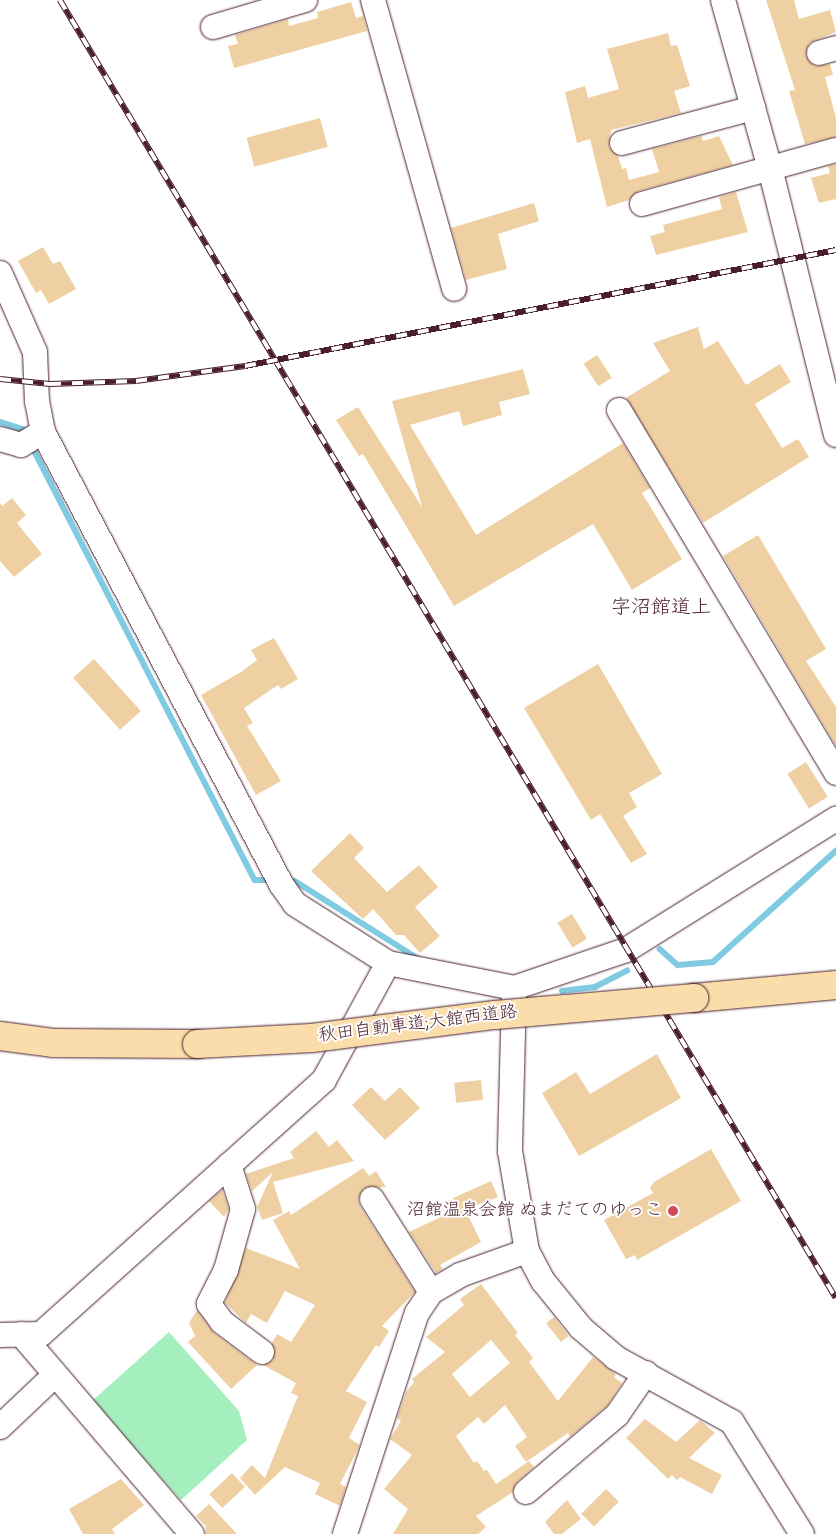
<!DOCTYPE html>
<meta charset="utf-8">
<style>
body{margin:0}
#map{position:relative;width:836px;height:1534px;overflow:hidden;background:#fff;font-family:"Indie Flower","Klee One",sans-serif}
div>[style]{position:absolute}
[style*='--x']{left:calc(var(--x)*1px);top:calc(var(--y)*1px);width:calc(var(--w)*1px);rotate:calc(var(--a)*1deg)}
.green>*{inset:0;background:#a5efbe}
.stream>*{height:5.5px;margin:-2.75px;padding:0 2.75px;transform-origin:2.75px;border-radius:2.75px;background:#80cbe1}
.building>*{inset:0;background:#efd0a2;transform-origin:0 0}
.roads{filter:drop-shadow(0 0 1px #4a1f2b) drop-shadow(0 0 1px #4a1f2b)}
.minor>*{height:24px;margin:-12px;padding:0 12px;transform-origin:12px;border-radius:12px;background:#fff}
.highway>*{height:28px;margin:-14px;padding:0 14px;transform-origin:14px;border-radius:14px;background:#faddab}
.rail>*{height:5.5px;margin-top:-2.75px;transform-origin:0;background:repeating-linear-gradient(90deg,#fff 0 11px,#4a1f2b 0 22px);box-sizing:border-box;border-block:1px solid #4a1f2b}
.bridges{filter:drop-shadow(0 0 1px #4a1f2b) drop-shadow(0 0 1px #4a1f2b)}
.highway-bridge>*{height:28px;margin:-14px;padding:0 14px;transform-origin:14px;border-radius:14px;background:#faddab}
.dots>*{width:14px;height:14px;translate:-50% -50%;box-sizing:border-box;border:2px solid #fff;border-radius:50%}
span{translate:-50% -50%;white-space:nowrap;text-align:center;line-height:1.15;-webkit-text-stroke:4px #fff;paint-order:stroke}
.street-label{font-size:18px;color:#4a1f2b}
.poi-label{font-size:18px;color:#4a1f2b}
.right{translate:-100% -50%;text-align:right}
.quarter-label{font-size:20px;color:#4a1f2b}
</style>
<div id="map">
<div class="green">
<div style="clip-path:polygon(169px 1332px,239px 1411px,247px 1440px,181px 1500px,92px 1401px)"></div>
</div>
<div class="stream">
<div style="--x:0;--y:422;--w:27;--a:17"></div>
<div style="--x:35;--y:452;--w:481;--a:62.8"></div>
<div style="--x:255;--y:880;--w:11;--a:0"></div>
<div style="--x:295;--y:881;--w:146;--a:32.2"></div>
<div style="--x:660;--y:949;--w:24;--a:42"></div>
<div style="--x:678;--y:965;--w:35;--a:-5"></div>
<div style="--x:713;--y:962;--w:166;--a:-42.1"></div>
<div style="--x:562;--y:991;--w:33;--a:-7"></div>
<div style="--x:595;--y:987;--w:36;--a:-27"></div>
</div>
<div class="building">
<div style="clip-path:polygon(766px 0,794px 0,799px 19px,830px 10px,836px 32px,809px 43px,806px 56px,815px 66px,830px 64px,833px 75px,825px 77px,836px 118px,836px 137px,805px 144px,789px 91px,795px 90px)"></div>
<div style="clip-path:polygon(351px 2px,356px 18px,363px 16px,367px 31px,234px 68px,228px 46px,238px 44px,235px 35px,288px 19px,289px 26px,318px 18px,317px 12px)"></div>
<div style="clip-path:polygon(668px 33px,671px 46px,677px 45px,690px 86px,674px 91px,681px 113px,611px 130px,609px 147px,618px 156px,622px 169px,626px 168px,629px 180px,659px 172px,652px 149px,701px 136px,703px 141px,719px 136px,733px 165px,638px 191px,629px 200px,607px 207px,590px 139px,577px 143px,565px 92px,585px 86px,588px 98px,619px 89px,607px 49px)"></div>
<div style="left:320px;top:118px;width:30px;height:76px;rotate:75deg"></div>
<div style="clip-path:polygon(836px 164px,836px 199px,819px 203px,811px 178px,830px 173px,828px 166px)"></div>
<div style="clip-path:polygon(736px 192px,748px 232px,656px 255px,650px 236px,665px 232px,663px 225px,722px 209px,719px 197px)"></div>
<div style="clip-path:polygon(534px 203px,539px 221px,498px 234px,507px 269px,466px 280px,451px 228px)"></div>
<div style="clip-path:polygon(43px 247px,53px 264px,60px 261px,76px 289px,49px 304px,41px 290px,36px 293px,18px 261px)"></div>
<div style="clip-path:polygon(698px 327px,704px 349px,718px 341px,746px 385px,780px 364px,791px 382px,755px 404px,782px 448px,798px 439px,809px 457px,703px 523px,626px 398px,670px 371px,653px 343px)"></div>
<div style="left:597px;top:355px;width:27px;height:16px;rotate:57deg"></div>
<div style="clip-path:polygon(523px 369px,530px 394px,499px 402px,502px 415px,463px 426px,459px 411px,410px 425px,476px 535px,623px 443px,650px 488px,642px 493px,682px 559px,632px 590px,593px 524px,454px 606px,363px 454px,359px 456px,336px 420px,358px 407px,422px 507px,392px 401px)"></div>
<div style="clip-path:polygon(12px 498px,26px 515px,17px 523px,42px 554px,14px 577px,0 561px,0 503px,2px 506px)"></div>
<div style="clip-path:polygon(758px 535px,826px 649px,806px 661px,836px 707px,836px 746px,723px 556px)"></div>
<div style="clip-path:polygon(274px 638px,298px 679px,281px 689px,278px 685px,244px 708px,253px 723px,247px 726px,281px 781px,256px 795px,201px 695px,241px 672px,257px 660px,251px 650px)"></div>
<div style="left:94px;top:659px;width:70px;height:28px;rotate:48deg"></div>
<div style="clip-path:polygon(598px 664px,662px 774px,629px 793px,637px 807px,623px 816px,647px 854px,631px 863px,600px 814px,591px 820px,524px 708px)"></div>
<div style="left:806px;top:762px;width:41px;height:22px;rotate:58deg"></div>
<div style="clip-path:polygon(350px 833px,364px 848px,354px 858px,387px 892px,419px 865px,438px 887px,415px 907px,440px 936px,420px 953px,404px 935px,396px 935px,373px 909px,363px 919px,311px 871px)"></div>
<div style="left:572px;top:914px;width:29px;height:17px;rotate:59deg"></div>
<div style="clip-path:polygon(657px 1054px,681px 1098px,579px 1156px,542px 1093px,576px 1072px,590px 1094px)"></div>
<div style="left:481px;top:1080px;width:20px;height:27px;rotate:84deg"></div>
<div style="clip-path:polygon(371px 1087px,385px 1101px,400px 1087px,420px 1108px,385px 1140px,352px 1105px)"></div>
<div style="clip-path:polygon(316px 1131px,329px 1147px,337px 1140px,354px 1161px,273px 1182px,283px 1213px,262px 1220px,257px 1207px,273px 1172px,252px 1191px,246px 1174px,294px 1158px,290px 1152px)"></div>
<div style="clip-path:polygon(711px 1149px,741px 1201px,637px 1260px,635px 1255px,626px 1259px,604px 1220px,653px 1193px,650px 1188px,654px 1182px)"></div>
<div style="clip-path:polygon(363px 1168px,369px 1176px,376px 1171px,386px 1187px,364px 1188px,358px 1199px,360px 1206px,415px 1292px,382px 1326px,389px 1331px,379px 1347px,376px 1345px,346px 1391px,367px 1402px,349px 1438px,360px 1445px,340px 1484px,346px 1487px,340px 1506px,315px 1494px,320px 1483px,285px 1467px,255px 1495px,240px 1478px,252px 1465px,265px 1478px,298px 1396px,291px 1393px,296px 1383px,263px 1365px,273px 1360px,272px 1343px,277px 1334px,291px 1342px,315px 1305px,285px 1291px,267px 1323px,251px 1314px,246px 1323px,225px 1303px,246px 1248px,300px 1269px,273px 1220px,289px 1211px,291px 1215px)"></div>
<div style="clip-path:polygon(491px 1181px,498px 1197px,465px 1209px,481px 1242px,440px 1265px,443px 1269px,436px 1273px,409px 1232px,458px 1209px,453px 1198px)"></div>
<div style="clip-path:polygon(222px 1190px,229px 1209px,224px 1217px,209px 1201px)"></div>
<div style="clip-path:polygon(evenodd,481px 1284px,518px 1333px,515px 1335px,533px 1358px,529px 1362px,558px 1401px,593px 1357px,616px 1374px,614px 1377px,622px 1383px,607px 1406px,570px 1437px,568px 1433px,526px 1462px,515px 1446px,527px 1437px,505px 1405px,484px 1424px,478px 1417px,456px 1436px,474px 1463px,477px 1461px,484px 1471px,487px 1470px,496px 1484px,529px 1461px,534px 1467px,517px 1482px,513px 1492px,476px 1516px,486px 1527px,478px 1534px,393px 1534px,408px 1509px,384px 1489px,412px 1455px,390px 1439px,401px 1421px,397px 1418px,406px 1392px,414px 1382px,412px 1379px,445px 1352px,426px 1337px,464px 1305px,460px 1299px,481px 1284px,491px 1340px,510px 1363px,470px 1397px,452px 1374px,491px 1340px)"></div>
<div style="clip-path:polygon(197px 1310px,214px 1333px,257px 1365px,231px 1389px,188px 1342px,195px 1336px,189px 1323px)"></div>
<div style="left:554px;top:1317px;width:24px;height:10px;rotate:52deg"></div>
<div style="clip-path:polygon(645px 1419px,676px 1442px,700px 1420px,715px 1433px,689px 1458px,722px 1475px,712px 1494px,680px 1477px,677px 1480px,672px 1475px,668px 1479px,626px 1438px)"></div>
<div style="left:232px;top:1473px;width:19px;height:31px;rotate:47deg"></div>
<div style="clip-path:polygon(121px 1479px,144px 1505px,112px 1529px,115px 1534px,83px 1534px,69px 1509px)"></div>
<div style="left:606px;top:1489px;width:18px;height:35px;rotate:45deg"></div>
<div style="clip-path:polygon(567px 1500px,581px 1519px,562px 1534px,554px 1534px,545px 1522px)"></div>
<div style="clip-path:polygon(209px 1504px,237px 1534px,205px 1534px,206px 1526px,196px 1516px)"></div>
</div>
<div class="roads">
<div class="minor">
<div style="--x:373;--y:0;--w:300;--a:74.3"></div>
<div style="--x:723;--y:0;--w:174;--a:74.4"></div>
<div style="--x:770;--y:168;--w:275;--a:76.1"></div>
<div style="--x:213;--y:27;--w:96;--a:-16.4"></div>
<div style="--x:819;--y:53;--w:18;--a:-16"></div>
<div style="--x:622;--y:143;--w:136;--a:-15"></div>
<div style="--x:642;--y:204;--w:201;--a:-15.6"></div>
<div style="--x:0;--y:273;--w:86;--a:66.1"></div>
<div style="--x:35;--y:352;--w:49;--a:87.7"></div>
<div style="--x:37;--y:401;--w:32;--a:79"></div>
<div style="--x:43;--y:432;--w:511;--a:62.23"></div>
<div style="--x:281;--y:884;--w:24;--a:55"></div>
<div style="--x:295;--y:904;--w:110;--a:32.4"></div>
<div style="--x:388;--y:963;--w:128;--a:11.2"></div>
<div style="--x:514;--y:988;--w:118;--a:-18.7"></div>
<div style="--x:626;--y:950;--w:248;--a:-32"></div>
<div style="--x:619;--y:410;--w:423;--a:59.1"></div>
<div style="--x:0;--y:439;--w:22;--a:16"></div>
<div style="--x:21;--y:445;--w:26;--a:-31"></div>
<div style="--x:514;--y:995;--w:156;--a:91.5"></div>
<div style="--x:510;--y:1151;--w:101;--a:80.4"></div>
<div style="--x:527;--y:1251;--w:34;--a:62"></div>
<div style="--x:543;--y:1281;--w:60;--a:51"></div>
<div style="--x:581;--y:1328;--w:46;--a:40.6"></div>
<div style="--x:616;--y:1358;--w:132;--a:28.9"></div>
<div style="--x:732;--y:1422;--w:132;--a:58"></div>
<div style="--x:229;--y:1165;--w:46;--a:72.3"></div>
<div style="--x:243;--y:1209;--w:63;--a:105.6"></div>
<div style="--x:226;--y:1270;--w:38;--a:117"></div>
<div style="--x:209;--y:1304;--w:22;--a:54"></div>
<div style="--x:222;--y:1322;--w:50;--a:36.9"></div>
<div style="--x:372;--y:1199;--w:110;--a:57.6"></div>
<div style="--x:21;--y:1334;--w:263;--a:49.5"></div>
<div style="--x:0;--y:1335;--w:41;--a:-1.4"></div>
<div style="--x:41;--y:1334;--w:380;--a:-41.9"></div>
<div style="--x:324;--y:1080;--w:133;--a:-61.3"></div>
<div style="--x:0;--y:1427;--w:76;--a:-43.4"></div>
<div style="--x:526;--y:1492;--w:119;--a:-40.2"></div>
<div style="--x:617;--y:1415;--w:51;--a:-55.4"></div>
<div style="--x:345;--y:1534;--w:232;--a:-72"></div>
<div style="--x:417;--y:1313;--w:25;--a:-56"></div>
<div style="--x:431;--y:1292;--w:34;--a:-30"></div>
<div style="--x:460;--y:1275;--w:71;--a:-19.7"></div>
</div>
<div class="highway">
<div style="--x:694;--y:998;--w:143;--a:-5.2"></div>
<div style="--x:0;--y:1036;--w:53;--a:7.5"></div>
<div style="--x:53;--y:1043;--w:144;--a:0.4"></div>
</div>
</div>
<div class="rail">
<div style="--x:60;--y:0;--w:1512;--a:59.13"></div>
<div style="--x:0;--y:379;--w:50;--a:5.7"></div>
<div style="--x:50;--y:384;--w:86;--a:-2"></div>
<div style="--x:136;--y:381;--w:110;--a:-7.8"></div>
<div style="--x:245;--y:366;--w:602;--a:-11.1"></div>
</div>
<div class="bridges">
<div class="highway-bridge">
<div style="--x:197;--y:1044;--w:115;--a:-3"></div>
<div style="--x:312;--y:1038;--w:184;--a:-7.2"></div>
<div style="--x:495;--y:1015;--w:200;--a:-4.9"></div>
</div>
</div>
<div class="dots">
<div style="left:673px;top:1211px;background:#d1495b"></div>
</div>
<div class="street-label">
<span style="left:418px;top:1025px;rotate:-7deg">秋田自動車道;大館西道路</span>
</div>
<div class="poi-label">
<span class="right" style="left:663px;top:1211px">沼館温泉会館 ぬまだてのゆっこ</span>
</div>
<div class="quarter-label">
<span style="left:661px;top:608px">字沼館道上</span>
</div>
</div>
